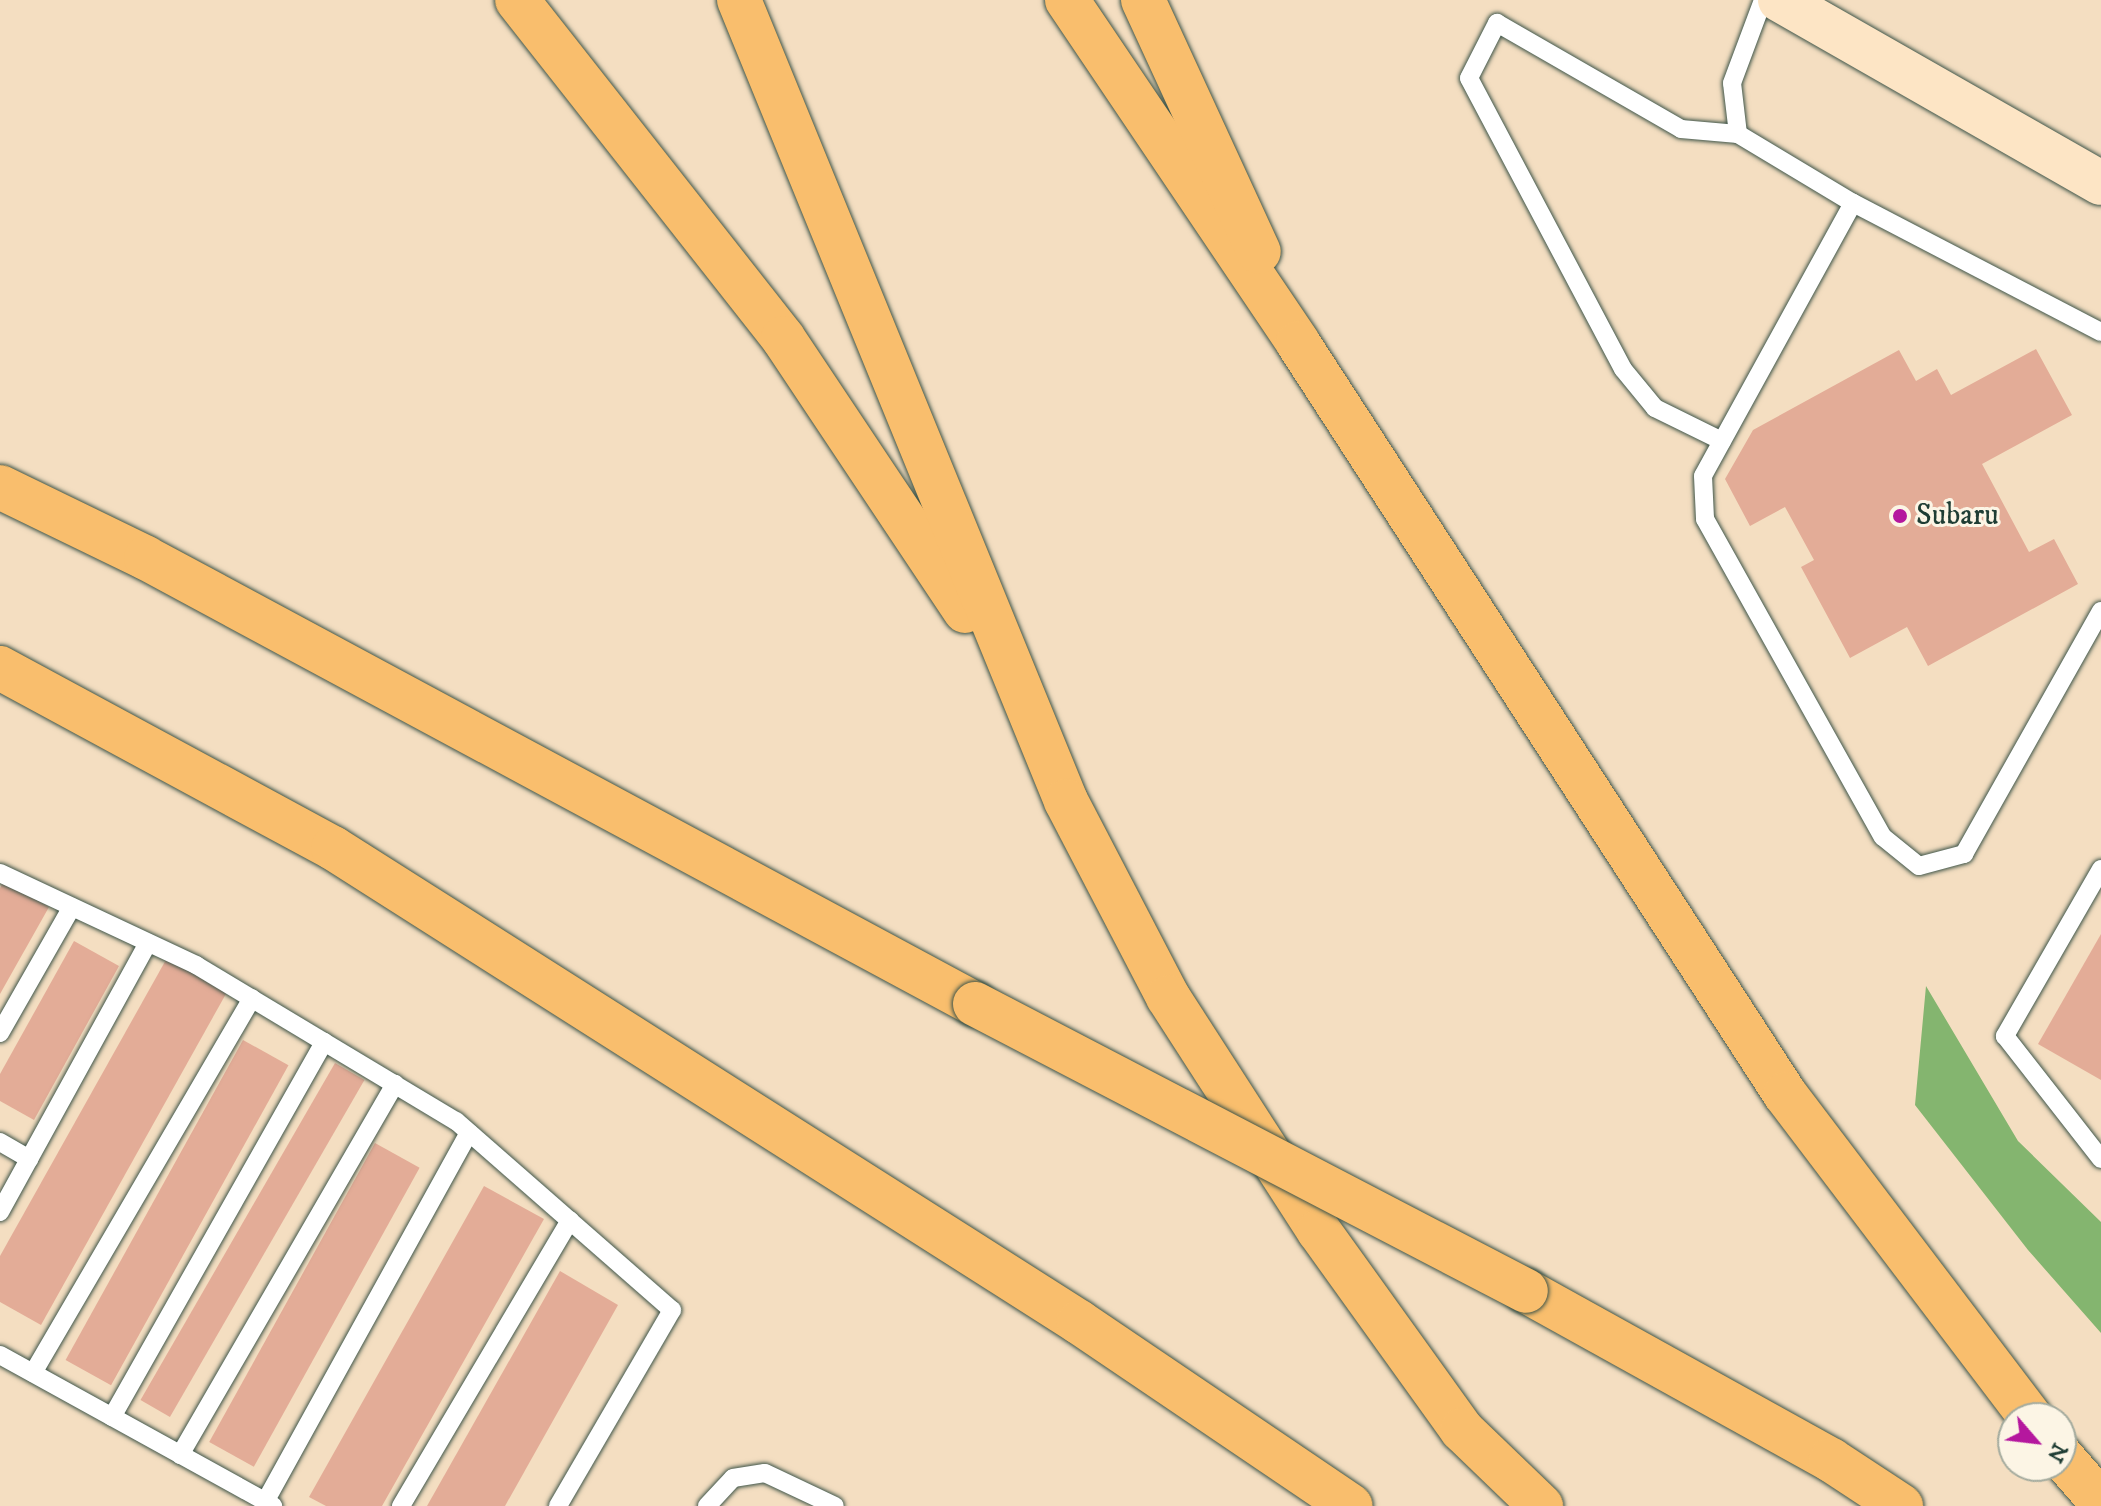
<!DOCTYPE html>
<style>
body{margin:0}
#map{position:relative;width:2101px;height:1506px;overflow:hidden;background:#f4dec1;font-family:"IM FELL DW Pica",serif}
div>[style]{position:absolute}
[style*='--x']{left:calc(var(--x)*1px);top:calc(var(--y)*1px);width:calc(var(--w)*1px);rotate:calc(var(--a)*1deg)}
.forest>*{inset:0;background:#84b56f}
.building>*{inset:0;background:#e3ac97;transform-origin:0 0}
.roads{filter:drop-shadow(0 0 2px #3f5549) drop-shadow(0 0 2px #3f5549)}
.lane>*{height:18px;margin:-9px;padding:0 9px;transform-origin:9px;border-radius:9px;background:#fff}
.secondary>*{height:44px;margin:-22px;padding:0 22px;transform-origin:22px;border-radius:22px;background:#fde5c5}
.highway>*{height:44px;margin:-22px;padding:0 22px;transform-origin:22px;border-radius:22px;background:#f9be6d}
.bridges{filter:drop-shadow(0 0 2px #3f5549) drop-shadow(0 0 2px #3f5549)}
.highway-bridge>*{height:44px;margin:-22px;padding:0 22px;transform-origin:22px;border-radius:22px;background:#f9be6d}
.dots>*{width:22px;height:22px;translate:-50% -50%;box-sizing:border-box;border:4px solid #fcf5e5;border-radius:50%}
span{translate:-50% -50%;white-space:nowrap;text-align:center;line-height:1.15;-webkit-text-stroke:6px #fcf5e5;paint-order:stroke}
.poi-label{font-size:30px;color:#1f3d34}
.left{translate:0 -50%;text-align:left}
.north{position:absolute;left:1997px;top:1402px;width:80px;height:80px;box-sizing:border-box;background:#fcf5e5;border:2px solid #a4ab9e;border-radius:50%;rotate:118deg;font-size:22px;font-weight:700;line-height:32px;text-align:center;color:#1f3d34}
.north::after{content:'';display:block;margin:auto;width:28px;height:36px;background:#b5179e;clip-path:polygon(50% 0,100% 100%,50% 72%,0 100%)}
</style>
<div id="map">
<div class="forest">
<div style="clip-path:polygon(1926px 986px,2018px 1141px,2101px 1222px,2101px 1333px,2028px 1250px,1915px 1105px)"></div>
</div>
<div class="building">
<div style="clip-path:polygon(2036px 349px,2072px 415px,1982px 464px,2029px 552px,2054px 539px,2078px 584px,1928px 666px,1907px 627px,1850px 658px,1801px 567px,1814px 560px,1785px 507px,1750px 526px,1725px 479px,1753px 430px,1899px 350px,1916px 381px,1937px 369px,1951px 395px)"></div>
<div style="clip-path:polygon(4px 881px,49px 907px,0 994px,0 888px)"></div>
<div style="clip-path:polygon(2101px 934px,2101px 1080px,2038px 1044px)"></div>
<div style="clip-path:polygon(74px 941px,119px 966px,34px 1120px,0 1101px,0 1074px)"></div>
<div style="clip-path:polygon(167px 958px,227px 992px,41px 1325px,0 1302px,0 1256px)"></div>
<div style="left:243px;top:1040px;width:52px;height:366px;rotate:29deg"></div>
<div style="left:335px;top:1063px;width:34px;height:389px;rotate:30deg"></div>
<div style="left:375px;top:1143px;width:51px;height:342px;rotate:29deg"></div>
<div style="clip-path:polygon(484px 1186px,544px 1219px,382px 1506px,326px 1506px,309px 1497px)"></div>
<div style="clip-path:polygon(560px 1271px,618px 1305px,505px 1506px,427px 1506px)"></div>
</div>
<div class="roads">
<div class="lane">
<div style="--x:1738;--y:134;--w:51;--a:-96.7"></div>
<div style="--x:1732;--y:83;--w:89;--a:-69.5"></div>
<div style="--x:2101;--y:332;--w:280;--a:-152.5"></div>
<div style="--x:1853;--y:203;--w:311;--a:118.8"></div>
<div style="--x:1703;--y:476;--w:43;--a:87.3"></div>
<div style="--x:1705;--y:519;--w:364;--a:60.8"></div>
<div style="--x:1883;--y:837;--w:46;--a:38.9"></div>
<div style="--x:1919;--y:866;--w:47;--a:-14.9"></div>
<div style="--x:1964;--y:854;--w:279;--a:-60.6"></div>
<div style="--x:1722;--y:441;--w:75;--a:-153.8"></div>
<div style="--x:1655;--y:408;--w:50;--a:-129.4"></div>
<div style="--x:1623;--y:369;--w:329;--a:-117.9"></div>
<div style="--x:1469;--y:78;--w:62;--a:-63"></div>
<div style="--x:1497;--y:23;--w:212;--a:29.9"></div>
<div style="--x:1681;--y:129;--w:57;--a:5"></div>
<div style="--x:1738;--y:134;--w:134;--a:31"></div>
<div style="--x:2101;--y:869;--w:193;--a:119.9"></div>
<div style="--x:2005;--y:1036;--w:156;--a:52"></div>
<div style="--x:0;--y:873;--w:217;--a:25.1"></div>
<div style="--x:196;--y:965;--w:303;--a:31"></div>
<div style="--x:456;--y:1121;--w:287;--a:41.2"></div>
<div style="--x:672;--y:1310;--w:227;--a:120.2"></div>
<div style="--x:0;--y:1033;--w:145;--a:-60.3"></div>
<div style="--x:0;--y:1142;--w:34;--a:30"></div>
<div style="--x:0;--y:1212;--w:307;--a:-61.2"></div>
<div style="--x:0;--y:1355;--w:312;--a:28.9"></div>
<div style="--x:33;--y:1373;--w:434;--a:-59.7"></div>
<div style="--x:112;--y:1417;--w:431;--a:-60.5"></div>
<div style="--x:180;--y:1455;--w:429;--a:-59.9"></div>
<div style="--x:265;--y:1502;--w:422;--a:-61.1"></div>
<div style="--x:401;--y:1506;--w:332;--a:-59.4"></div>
<div style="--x:707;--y:1506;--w:38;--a:-47"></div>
<div style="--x:733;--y:1478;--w:32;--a:-9"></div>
<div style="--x:765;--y:1473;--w:77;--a:25.2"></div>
</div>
<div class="secondary">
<div style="--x:1780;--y:0;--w:369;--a:29.7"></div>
</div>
<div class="highway">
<div style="--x:517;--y:0;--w:430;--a:51.8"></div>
<div style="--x:783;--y:338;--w:328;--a:56.3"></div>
<div style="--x:739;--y:0;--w:865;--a:67.79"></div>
<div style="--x:1066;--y:801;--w:221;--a:62.5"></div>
<div style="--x:1168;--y:997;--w:278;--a:57.2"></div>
<div style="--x:1319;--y:1231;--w:245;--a:54.3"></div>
<div style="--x:1462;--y:1430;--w:110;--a:43.9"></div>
<div style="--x:1067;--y:0;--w:414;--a:56"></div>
<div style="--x:1298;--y:343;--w:895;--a:57.04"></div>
<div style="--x:1785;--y:1094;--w:407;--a:52.8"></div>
<div style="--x:1143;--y:0;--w:277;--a:65.3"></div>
<div style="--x:0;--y:487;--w:162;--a:25.9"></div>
<div style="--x:146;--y:558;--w:941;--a:28.28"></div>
<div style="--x:0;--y:668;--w:379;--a:28.4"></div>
<div style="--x:333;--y:848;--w:884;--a:32.43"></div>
<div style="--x:1079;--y:1322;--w:328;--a:34.1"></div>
<div style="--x:1526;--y:1291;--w:349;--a:29"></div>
<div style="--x:1831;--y:1460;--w:84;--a:33.3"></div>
<div style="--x:2061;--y:1456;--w:61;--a:49"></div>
</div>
</div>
<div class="bridges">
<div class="highway-bridge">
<div style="--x:975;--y:1004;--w:621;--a:27.51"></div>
</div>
</div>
<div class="dots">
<div style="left:1900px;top:516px;background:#b5179e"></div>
</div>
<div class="poi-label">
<span class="left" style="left:1916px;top:516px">Subaru</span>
</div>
<div class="north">N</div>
</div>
